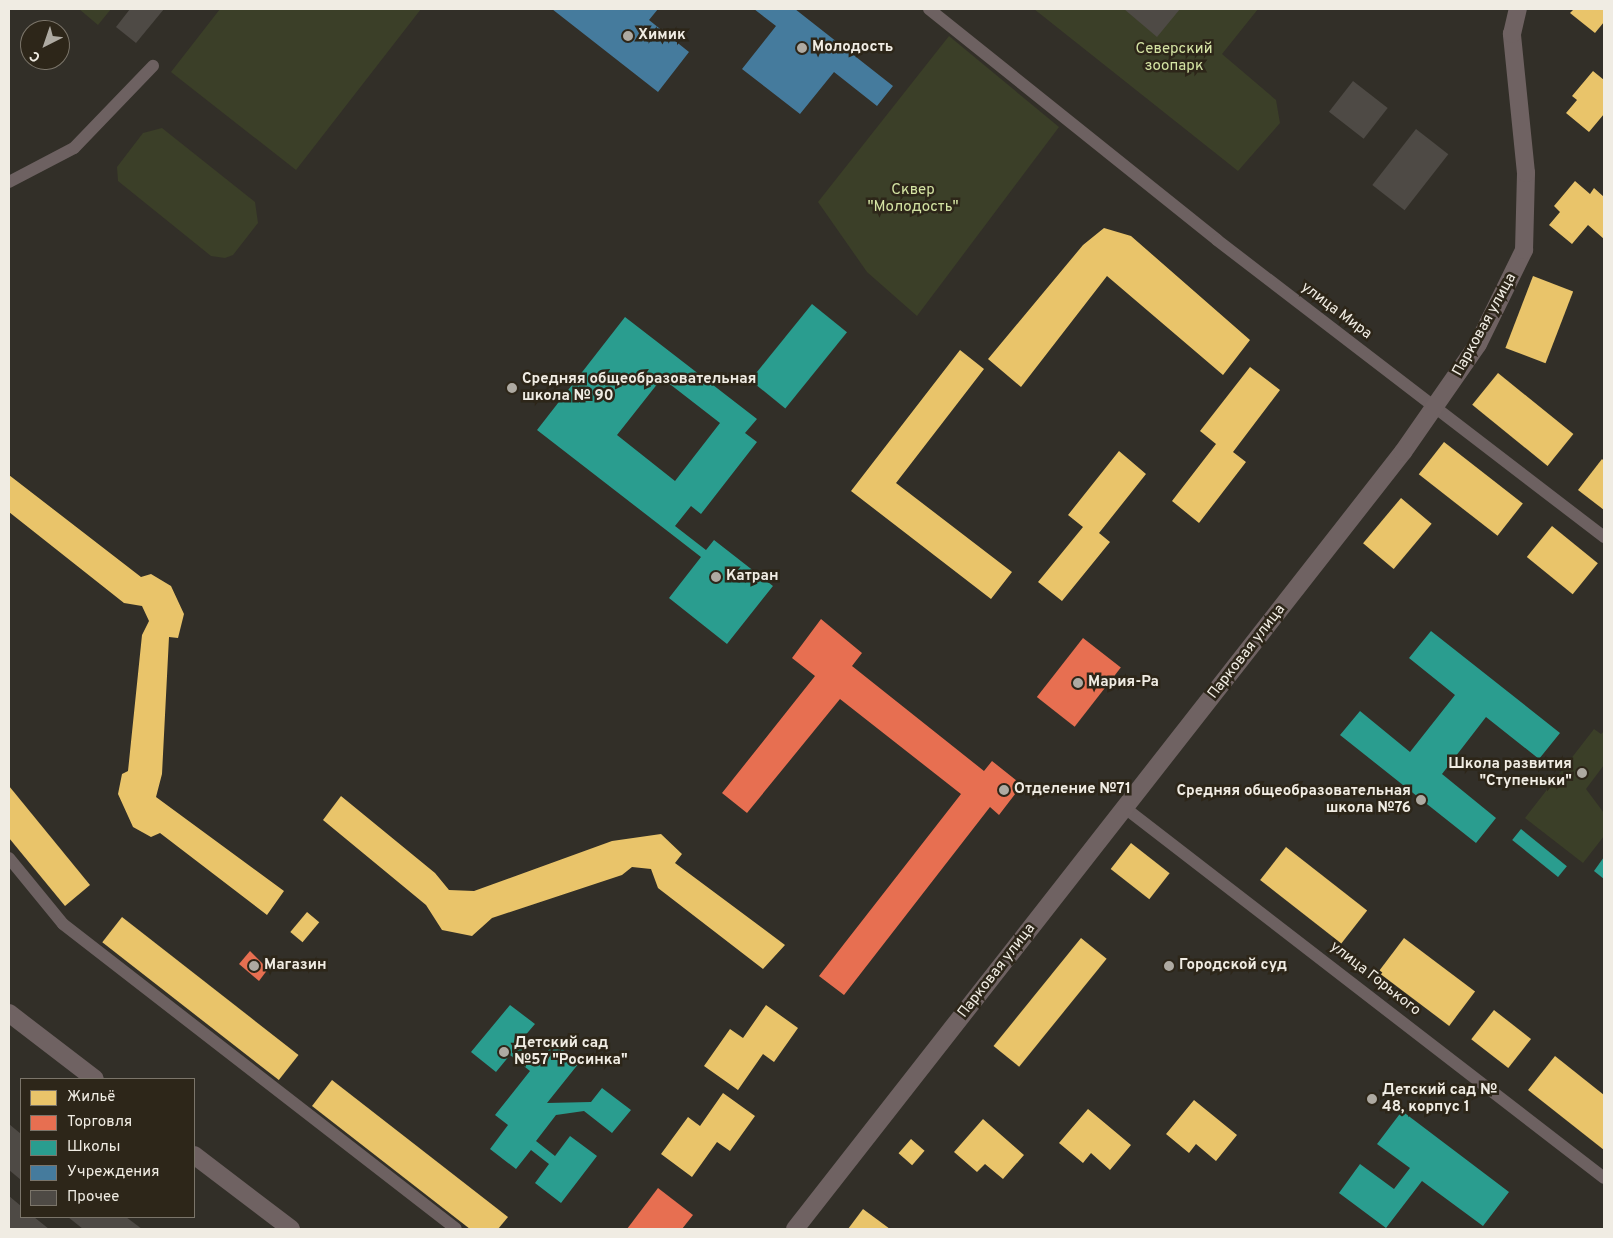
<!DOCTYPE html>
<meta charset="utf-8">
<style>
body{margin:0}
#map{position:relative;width:1613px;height:1238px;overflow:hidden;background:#322f28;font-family:Overpass,sans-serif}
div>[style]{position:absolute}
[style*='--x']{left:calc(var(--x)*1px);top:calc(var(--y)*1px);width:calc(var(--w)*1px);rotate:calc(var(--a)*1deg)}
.green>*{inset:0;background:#3b3f28}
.homes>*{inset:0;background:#e9c46a;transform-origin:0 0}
.shops>*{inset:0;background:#e76f51;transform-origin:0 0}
.schools>*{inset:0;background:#2a9d8f;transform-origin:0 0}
.public>*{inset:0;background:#457b9d}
.building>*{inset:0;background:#4e4a45;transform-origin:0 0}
.street>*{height:12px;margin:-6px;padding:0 6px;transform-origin:6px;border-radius:6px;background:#6d6161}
.secondary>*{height:18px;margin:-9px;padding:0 9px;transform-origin:9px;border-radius:9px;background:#6f6262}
.dots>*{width:14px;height:14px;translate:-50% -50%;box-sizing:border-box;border:2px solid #2d2619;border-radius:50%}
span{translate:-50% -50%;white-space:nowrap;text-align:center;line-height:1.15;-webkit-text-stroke:5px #2d2619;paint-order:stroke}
.poi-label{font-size:15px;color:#f0ece3;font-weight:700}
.left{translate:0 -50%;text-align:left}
.right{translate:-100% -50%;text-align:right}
.park-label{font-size:15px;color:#d4e3a3}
.street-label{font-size:15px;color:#f0ece3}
.frame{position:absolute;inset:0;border:10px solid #f0ece3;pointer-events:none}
.legend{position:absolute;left:20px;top:1078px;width:175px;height:140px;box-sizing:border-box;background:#2d2619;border:1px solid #7b756a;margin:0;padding:6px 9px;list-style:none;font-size:15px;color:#f0ece3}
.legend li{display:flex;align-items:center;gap:10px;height:25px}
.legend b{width:25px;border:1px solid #7b756a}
.north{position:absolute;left:20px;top:20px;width:50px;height:50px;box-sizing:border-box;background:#2d2619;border:1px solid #7b756a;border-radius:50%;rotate:221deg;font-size:14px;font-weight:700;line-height:20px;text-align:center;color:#f0ece3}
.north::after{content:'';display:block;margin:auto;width:18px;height:22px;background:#aeaaa2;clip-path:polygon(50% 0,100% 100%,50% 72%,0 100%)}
</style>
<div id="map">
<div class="green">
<div style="clip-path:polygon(79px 9px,111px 9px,98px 25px)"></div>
<div style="clip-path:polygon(220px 9px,421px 9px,296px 170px,171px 72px)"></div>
<div style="clip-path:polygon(1034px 9px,1258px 9px,1222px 54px,1276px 100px,1280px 123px,1238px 171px)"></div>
<div style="clip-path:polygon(949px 36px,1059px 127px,917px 316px,867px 272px,818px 202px)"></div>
<div style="clip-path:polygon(162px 128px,255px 202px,258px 223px,233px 255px,225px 258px,211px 256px,118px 181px,117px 167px,143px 133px)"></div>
<div style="clip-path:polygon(1594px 729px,1601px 734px,1604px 731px,1604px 765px,1586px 789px,1604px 813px,1604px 836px,1583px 863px,1525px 818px)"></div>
</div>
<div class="homes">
<div style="clip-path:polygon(1574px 9px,1604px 9px,1604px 22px,1595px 33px,1570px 13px)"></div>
<div style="clip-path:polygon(1593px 71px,1604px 80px,1604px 114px,1589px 132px,1566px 113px,1577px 100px,1572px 96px)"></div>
<div style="clip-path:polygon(1575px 181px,1590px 194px,1594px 188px,1604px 197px,1604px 239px,1588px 225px,1572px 244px,1549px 225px,1560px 212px,1554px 206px)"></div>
<div style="clip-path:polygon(1104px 228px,1131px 236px,1250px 340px,1223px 375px,1107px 276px,1021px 387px,988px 359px,1083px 245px)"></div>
<div style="left:1533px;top:276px;width:43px;height:77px;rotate:21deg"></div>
<div style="clip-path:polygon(960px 350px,984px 369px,896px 483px,1012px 572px,991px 599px,851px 491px)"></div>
<div style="clip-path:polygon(1250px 367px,1280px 390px,1233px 452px,1246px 462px,1199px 523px,1172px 501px,1216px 444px,1200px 431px)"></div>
<div style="left:1498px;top:373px;width:97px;height:41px;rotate:39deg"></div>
<div style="left:1444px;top:442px;width:100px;height:41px;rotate:38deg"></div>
<div style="clip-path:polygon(1119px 451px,1146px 474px,1099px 533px,1110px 542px,1062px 601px,1038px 582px,1083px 527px,1068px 515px)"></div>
<div style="clip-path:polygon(1602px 459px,1604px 461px,1604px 510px,1578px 490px)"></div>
<div style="clip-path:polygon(9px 475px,141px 577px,151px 574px,171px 586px,184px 614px,178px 638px,169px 637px,162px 774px,156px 797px,284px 891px,267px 915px,160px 833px,151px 837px,133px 827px,118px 794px,122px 774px,128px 771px,142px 635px,149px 621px,142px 606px,124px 603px,9px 512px)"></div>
<div style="left:1401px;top:498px;width:40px;height:59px;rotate:40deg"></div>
<div style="left:1552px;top:526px;width:59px;height:40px;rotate:39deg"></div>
<div style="clip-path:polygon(9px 786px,90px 885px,65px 906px,9px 838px)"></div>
<div style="clip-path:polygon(341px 796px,435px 873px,449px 890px,474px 891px,612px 841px,661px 834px,682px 854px,675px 863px,785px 945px,763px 969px,658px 888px,651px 869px,632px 867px,622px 875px,492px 918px,472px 936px,442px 930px,426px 905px,323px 820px)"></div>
<div style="left:1131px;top:843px;width:49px;height:33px;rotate:38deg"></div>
<div style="left:1286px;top:847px;width:103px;height:42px;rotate:38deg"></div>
<div style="left:307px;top:912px;width:16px;height:26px;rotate:40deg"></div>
<div style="left:122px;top:917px;width:224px;height:32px;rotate:38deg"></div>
<div style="left:1081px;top:938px;width:33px;height:139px;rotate:39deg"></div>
<div style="left:1404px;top:938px;width:89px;height:43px;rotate:37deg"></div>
<div style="clip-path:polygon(766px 1005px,798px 1028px,774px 1062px,763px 1054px,738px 1090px,704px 1066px,730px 1029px,743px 1038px)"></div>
<div style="left:1494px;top:1010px;width:47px;height:37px;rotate:38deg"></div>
<div style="clip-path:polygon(1555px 1056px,1604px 1095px,1604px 1150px,1528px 1090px)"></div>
<div style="clip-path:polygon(332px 1080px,508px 1217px,498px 1229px,470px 1229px,312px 1106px)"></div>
<div style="clip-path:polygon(723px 1093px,755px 1116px,730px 1151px,717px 1142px,692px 1177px,661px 1154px,688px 1117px,700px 1126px)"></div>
<div style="clip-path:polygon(1194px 1100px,1237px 1135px,1216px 1161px,1196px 1144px,1189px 1153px,1166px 1134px)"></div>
<div style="clip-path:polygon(1088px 1109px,1131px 1145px,1110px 1170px,1091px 1153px,1083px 1163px,1059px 1143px)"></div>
<div style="clip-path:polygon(983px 1119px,1024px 1155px,1003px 1179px,985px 1164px,977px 1172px,954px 1152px)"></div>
<div style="left:911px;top:1139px;width:18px;height:19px;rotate:41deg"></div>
<div style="clip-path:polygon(863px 1209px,890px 1229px,848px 1229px)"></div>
</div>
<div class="shops">
<div style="clip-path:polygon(821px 619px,862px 653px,852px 666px,984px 771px,992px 761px,1022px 785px,999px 815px,990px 807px,844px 995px,819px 976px,961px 794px,840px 699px,747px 813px,722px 793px,815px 676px,792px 658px)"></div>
<div style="left:1083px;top:638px;width:48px;height:75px;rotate:38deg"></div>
<div style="clip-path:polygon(250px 951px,268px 969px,259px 981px,239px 964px)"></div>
<div style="clip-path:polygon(658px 1188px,693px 1215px,682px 1229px,627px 1229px)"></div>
</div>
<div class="schools">
<div style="left:812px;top:304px;width:45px;height:98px;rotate:39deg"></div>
<div style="clip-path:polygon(evenodd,625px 317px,757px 419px,745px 433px,757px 442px,701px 514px,691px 506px,675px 526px,706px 550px,714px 540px,773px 586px,727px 644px,669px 598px,701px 557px,537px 430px,625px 317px,662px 378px,720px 423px,675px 481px,617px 435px,662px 378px)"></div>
<div style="clip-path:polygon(1431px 631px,1560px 733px,1539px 759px,1486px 717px,1442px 774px,1496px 818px,1476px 843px,1340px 735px,1360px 711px,1410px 752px,1455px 695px,1409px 658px)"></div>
<div style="left:1521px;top:829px;width:59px;height:14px;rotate:39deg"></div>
<div style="clip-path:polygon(1604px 857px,1604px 879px,1594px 871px)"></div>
<div style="clip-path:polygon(510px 1005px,535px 1024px,517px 1045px,538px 1062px,555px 1043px,579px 1063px,547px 1103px,591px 1102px,602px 1088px,631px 1110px,612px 1133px,584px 1111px,556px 1115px,536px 1141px,555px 1156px,570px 1136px,597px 1156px,561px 1203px,535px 1183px,549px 1164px,531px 1150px,516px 1169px,490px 1149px,508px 1125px,495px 1115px,530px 1071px,510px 1055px,496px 1072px,471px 1052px)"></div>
<div style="clip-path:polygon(1402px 1111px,1509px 1192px,1483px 1226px,1422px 1181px,1386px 1228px,1339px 1193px,1360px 1164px,1394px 1189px,1410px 1168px,1377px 1144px)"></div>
</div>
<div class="public">
<div style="clip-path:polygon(552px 9px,658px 9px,649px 20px,689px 52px,658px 92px)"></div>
<div style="clip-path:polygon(754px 9px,795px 9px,893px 86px,877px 106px,834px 72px,800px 114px,742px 69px,776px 26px)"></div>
</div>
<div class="building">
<div style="clip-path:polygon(130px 9px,164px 9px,136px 43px,116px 27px)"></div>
<div style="clip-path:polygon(1124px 9px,1180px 9px,1157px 37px)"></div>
<div style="left:1353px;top:81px;width:44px;height:39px;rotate:38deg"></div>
<div style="left:1416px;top:129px;width:41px;height:71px;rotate:38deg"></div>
<div style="clip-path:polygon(9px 1124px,21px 1134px,21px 1180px,9px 1170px)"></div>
<div style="clip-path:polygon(9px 1196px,21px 1206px,21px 1217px,34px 1217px,49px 1229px,9px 1229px)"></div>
<div style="clip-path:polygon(68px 1217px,126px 1217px,142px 1229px,83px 1229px)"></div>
</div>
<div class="street">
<div style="--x:929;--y:9;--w:369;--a:38.7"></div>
<div style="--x:1217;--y:240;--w:488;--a:37.5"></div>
<div style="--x:9;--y:182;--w:73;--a:-27.6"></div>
<div style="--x:74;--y:148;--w:114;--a:-46.1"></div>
<div style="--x:1125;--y:808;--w:605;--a:37.68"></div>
<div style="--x:9;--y:858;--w:85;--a:50.7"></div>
<div style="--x:63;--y:924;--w:497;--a:37.8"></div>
</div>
<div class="secondary">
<div style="--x:9;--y:1013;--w:108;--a:37.5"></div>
<div style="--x:194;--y:1155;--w:122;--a:37.3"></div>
<div style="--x:795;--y:1229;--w:987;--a:-51.96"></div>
<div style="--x:1403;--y:452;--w:131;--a:-55.2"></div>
<div style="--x:1478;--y:344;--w:105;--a:-63.9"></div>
<div style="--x:1524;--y:250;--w:77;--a:-88.5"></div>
<div style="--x:1526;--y:173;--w:140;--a:-95.8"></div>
<div style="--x:1512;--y:34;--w:26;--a:-77"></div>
</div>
<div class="dots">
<div style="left:628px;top:36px;background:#aeaaa2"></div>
<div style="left:802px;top:48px;background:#aeaaa2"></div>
<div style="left:512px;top:388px;background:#aeaaa2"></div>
<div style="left:716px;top:577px;background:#aeaaa2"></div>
<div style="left:1078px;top:683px;background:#aeaaa2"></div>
<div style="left:1582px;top:773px;background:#aeaaa2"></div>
<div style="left:1004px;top:790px;background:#aeaaa2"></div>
<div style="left:1421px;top:800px;background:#aeaaa2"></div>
<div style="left:254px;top:966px;background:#aeaaa2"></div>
<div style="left:1169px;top:966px;background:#aeaaa2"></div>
<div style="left:504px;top:1052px;background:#aeaaa2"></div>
<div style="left:1372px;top:1099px;background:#aeaaa2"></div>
</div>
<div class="poi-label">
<span class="left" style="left:638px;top:36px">Химик</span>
<span class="left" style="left:812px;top:48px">Молодость</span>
<span class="left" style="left:522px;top:388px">Средняя общеобразовательная<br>школа № 90</span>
<span class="left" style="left:726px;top:577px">Катран</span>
<span class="left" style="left:1088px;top:683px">Мария-Ра</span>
<span class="right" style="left:1572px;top:773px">Школа развития<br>"Ступеньки"</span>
<span class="left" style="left:1014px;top:790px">Отделение №71</span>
<span class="right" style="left:1411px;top:800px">Средняя общеобразовательная<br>школа №76</span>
<span class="left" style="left:264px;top:966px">Магазин</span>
<span class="left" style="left:1179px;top:966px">Городской суд</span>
<span class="left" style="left:514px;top:1052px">Детский сад<br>№57 "Росинка"</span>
<span class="left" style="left:1382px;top:1099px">Детский сад №<br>48, корпус 1</span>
</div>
<div class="park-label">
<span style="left:1174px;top:58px">Северский<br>зоопарк</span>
<span style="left:913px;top:199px">Сквер<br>"Молодость"</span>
</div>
<div class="street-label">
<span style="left:1336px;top:311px;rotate:37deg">улица Мира</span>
<span style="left:1485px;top:325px;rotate:-61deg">Парковая улица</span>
<span style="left:1247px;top:652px;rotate:-52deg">Парковая улица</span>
<span style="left:997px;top:971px;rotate:-52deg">Парковая улица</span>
<span style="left:1375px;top:979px;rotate:38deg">улица Горького</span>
</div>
<div class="frame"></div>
<ul class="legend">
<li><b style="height:14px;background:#e9c46a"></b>Жильё</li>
<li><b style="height:14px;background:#e76f51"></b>Торговля</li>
<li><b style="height:14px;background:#2a9d8f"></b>Школы</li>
<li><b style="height:14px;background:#457b9d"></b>Учреждения</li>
<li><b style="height:14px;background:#4e4a45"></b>Прочее</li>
</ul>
<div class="north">С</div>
</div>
